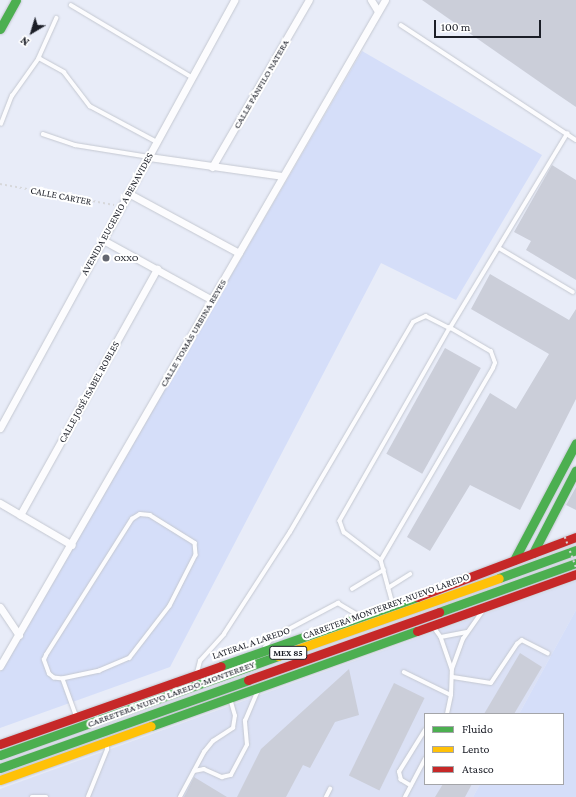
<!DOCTYPE html>
<meta charset="utf-8">
<style>
body{margin:0}
#map{position:relative;width:576px;height:797px;overflow:hidden;background:#e8ecf8;font-family:"Crimson Pro",serif}
div>[style]{position:absolute}
[style*='--x']{left:calc(var(--x)*1px);top:calc(var(--y)*1px);width:calc(var(--w)*1px);rotate:calc(var(--a)*1deg)}
.built>*{inset:0;background:#dbe1f5}
.green>*{inset:0;background:#d5def9}
.building>*{inset:0;background:#cbced9;transform-origin:0 0}
.path>*{height:1.5px;margin-top:-0.75px;transform-origin:0;background:repeating-linear-gradient(90deg,#d7d8db 0 2px,transparent 0 5px)}
.roads{filter:drop-shadow(0 0 1px #c4c8d1) drop-shadow(0 0 1px #c4c8d1)}
.lane>*{height:3.5px;margin:-1.75px;padding:0 1.75px;transform-origin:1.75px;border-radius:1.75px;background:#fcfcfe}
.street>*{height:7px;margin:-3.5px;padding:0 3.5px;transform-origin:3.5px;border-radius:3.5px;background:#fcfcfe}
.fast>*{height:9px;margin:-4.5px;padding:0 4.5px;transform-origin:4.5px;border-radius:4.5px;background:#4caf50}
.slow>*{height:9px;margin:-4.5px;padding:0 4.5px;transform-origin:4.5px;border-radius:4.5px;background:#ffc107}
.jam>*{height:9px;margin:-4.5px;padding:0 4.5px;transform-origin:4.5px;border-radius:4.5px;background:#c62828}
.path-bridge>*{height:1.5px;margin-top:-0.75px;transform-origin:0;background:repeating-linear-gradient(90deg,#d7d8db 0 2px,transparent 0 5px)}
.dots>*{width:11px;height:11px;translate:-50% -50%;box-sizing:border-box;border:2px solid #fff;border-radius:50%}
span{translate:-50% -50%;white-space:nowrap;text-align:center;line-height:1.15;-webkit-text-stroke:4px #fff;paint-order:stroke}
.shield-label span{padding:1px 3px;background:#fff;border:1px solid;border-radius:3px;-webkit-text-stroke-width:0}
.shield-label{font-size:9px;color:#1b1e27;font-weight:700}
.street-label{font-size:10px;color:#1b1e27}
.poi-label{font-size:10px;color:#1b1e27}
.left{translate:0 -50%;text-align:left}
.legend{position:absolute;left:424px;top:713px;width:140px;height:72px;box-sizing:border-box;background:#fff;border:1px solid #a4a5a9;margin:0;padding:5px 7px;list-style:none;font-size:12px;color:#1b1e27}
.legend li{display:flex;align-items:center;gap:8px;height:20px}
.legend b{width:20px;border:1px solid #a4a5a9}
.north{position:absolute;left:12px;top:12px;width:40px;height:40px;-webkit-text-stroke:3px #fff;paint-order:stroke;rotate:218deg;font-size:11px;font-weight:700;line-height:16px;text-align:center;color:#1b1e27}
.north::after{content:'';display:block;margin:auto;width:14px;height:18px;background:#1b1e27;clip-path:polygon(50% 0,100% 100%,50% 72%,0 100%)}
.scale{position:absolute;left:434px;top:20px;width:107px;height:18px;box-sizing:border-box;border:2px solid #1b1e27;border-top:0;padding-left:5px;font-size:12px;line-height:14px;white-space:nowrap;color:#1b1e27;-webkit-text-stroke:3px #fff;paint-order:stroke}
</style>
<div id="map">
<div class="built">
<div style="clip-path:polygon(576px 581px,576px 610px,519px 714px,425px 714px,425px 784px,480px 784px,473px 797px,0 797px,0 789px)"></div>
</div>
<div class="green">
<div style="clip-path:polygon(362px 51px,542px 155px,456px 300px,381px 263px,170px 667px,0 728px,0 672px)"></div>
<div style="clip-path:polygon(576px 610px,576px 797px,473px 797px,480px 784px,563px 784px,563px 714px,519px 714px)"></div>
</div>
<div class="building">
<div style="clip-path:polygon(422px 0,576px 0,576px 107px,551px 90px)"></div>
<div style="clip-path:polygon(552px 165px,576px 180px,576px 280px,526px 250px,531px 241px,514px 232px)"></div>
<div style="clip-path:polygon(490px 274px,569px 320px,576px 309px,576px 399px,520px 510px,470px 485px,430px 551px,407px 537px,490px 393px,516px 409px,549px 354px,471px 309px)"></div>
<div style="left:445px;top:348px;width:41px;height:121px;rotate:29deg"></div>
<div style="clip-path:polygon(576px 487px,576px 510px,566px 505px)"></div>
<div style="clip-path:polygon(520px 653px,542px 667px,514px 714px,484px 714px)"></div>
<div style="clip-path:polygon(349px 669px,359px 715px,335px 722px,310px 768px,303px 765px,286px 797px,237px 797px,261px 749px)"></div>
<div style="left:394px;top:683px;width:34px;height:103px;rotate:26deg"></div>
<div style="clip-path:polygon(194px 777px,227px 797px,184px 797px)"></div>
<div style="clip-path:polygon(443px 784px,472px 784px,465px 797px,435px 797px)"></div>
</div>
<div class="path">
<div style="--x:0;--y:184;--w:116;--a:10.4"></div>
</div>
<div class="roads">
<div class="lane">
<div style="--x:71;--y:5;--w:141;--a:30.8"></div>
<div style="--x:57;--y:18;--w:44;--a:114.2"></div>
<div style="--x:39;--y:58;--w:29;--a:29"></div>
<div style="--x:64;--y:72;--w:43;--a:52.6"></div>
<div style="--x:90;--y:106;--w:76;--a:28.2"></div>
<div style="--x:401;--y:25;--w:209;--a:33.3"></div>
<div style="--x:1;--y:124;--w:30;--a:-69"></div>
<div style="--x:12;--y:96;--w:47;--a:-54.6"></div>
<div style="--x:43;--y:134;--w:34;--a:19"></div>
<div style="--x:75;--y:145;--w:75;--a:9.2"></div>
<div style="--x:499;--y:248;--w:86;--a:30.7"></div>
<div style="--x:381;--y:560;--w:222;--a:-59.7"></div>
<div style="--x:493;--y:368;--w:5;--a:-68"></div>
<div style="--x:495;--y:363;--w:12;--a:-110"></div>
<div style="--x:491;--y:352;--w:48;--a:-149.7"></div>
<div style="--x:450;--y:328;--w:222;--a:119.7"></div>
<div style="--x:340;--y:521;--w:12;--a:70"></div>
<div style="--x:344;--y:532;--w:46;--a:37.1"></div>
<div style="--x:381;--y:560;--w:46;--a:74.7"></div>
<div style="--x:388;--y:588;--w:26;--a:-32"></div>
<div style="--x:352;--y:589;--w:37;--a:-31"></div>
<div style="--x:433;--y:626;--w:14;--a:54"></div>
<div style="--x:441;--y:637;--w:34;--a:71"></div>
<div style="--x:452;--y:669;--w:32;--a:-70"></div>
<div style="--x:463;--y:639;--w:35;--a:-55"></div>
<div style="--x:441;--y:637;--w:26;--a:-11"></div>
<div style="--x:265;--y:647;--w:11;--a:-52"></div>
<div style="--x:272;--y:638;--w:75;--a:-27.9"></div>
<div style="--x:338;--y:603;--w:23;--a:31"></div>
<div style="--x:404;--y:672;--w:52;--a:26.1"></div>
<div style="--x:197;--y:673;--w:12;--a:-76"></div>
<div style="--x:200;--y:661;--w:36;--a:-48"></div>
<div style="--x:224;--y:634;--w:121;--a:-57.1"></div>
<div style="--x:290;--y:532;--w:243;--a:-59.6"></div>
<div style="--x:413;--y:322;--w:14;--a:-25"></div>
<div style="--x:426;--y:316;--w:27;--a:27"></div>
<div style="--x:450;--y:328;--w:227;--a:-58.9"></div>
<div style="--x:453;--y:677;--w:38;--a:9"></div>
<div style="--x:491;--y:683;--w:47;--a:-56.3"></div>
<div style="--x:517;--y:644;--w:6;--a:-39"></div>
<div style="--x:522;--y:640;--w:29;--a:27"></div>
<div style="--x:63;--y:679;--w:9;--a:-174"></div>
<div style="--x:54;--y:678;--w:6;--a:-141"></div>
<div style="--x:49;--y:674;--w:15;--a:-110"></div>
<div style="--x:44;--y:660;--w:5;--a:-68"></div>
<div style="--x:46;--y:655;--w:161;--a:-57.7"></div>
<div style="--x:132;--y:519;--w:9;--a:-32"></div>
<div style="--x:140;--y:514;--w:10;--a:6"></div>
<div style="--x:150;--y:515;--w:53;--a:31.9"></div>
<div style="--x:195;--y:543;--w:12;--a:85"></div>
<div style="--x:196;--y:555;--w:57;--a:117"></div>
<div style="--x:170;--y:606;--w:66;--a:127.6"></div>
<div style="--x:130;--y:658;--w:33;--a:157"></div>
<div style="--x:100;--y:671;--w:38;--a:168"></div>
<div style="--x:63;--y:679;--w:38;--a:70"></div>
<div style="--x:447;--y:714;--w:19;--a:-78"></div>
<div style="--x:451;--y:695;--w:26;--a:-88"></div>
<div style="--x:194;--y:771;--w:10;--a:-11"></div>
<div style="--x:204;--y:769;--w:20;--a:24"></div>
<div style="--x:222;--y:777;--w:9;--a:-13"></div>
<div style="--x:231;--y:775;--w:34;--a:-62"></div>
<div style="--x:247;--y:745;--w:24;--a:-95"></div>
<div style="--x:245;--y:721;--w:33;--a:-67"></div>
<div style="--x:411;--y:786;--w:12;--a:-149"></div>
<div style="--x:401;--y:780;--w:8;--a:-104"></div>
<div style="--x:399;--y:772;--w:49;--a:-58.2"></div>
<div style="--x:32;--y:797;--w:14;--a:0"></div>
<div style="--x:88;--y:797;--w:51;--a:-68"></div>
<div style="--x:107;--y:750;--w:6;--a:-90"></div>
<div style="--x:180;--y:797;--w:51;--a:-61.9"></div>
<div style="--x:204;--y:752;--w:14;--a:-51"></div>
<div style="--x:213;--y:741;--w:24;--a:-33"></div>
<div style="--x:233;--y:728;--w:12;--a:-81"></div>
<div style="--x:235;--y:716;--w:19;--a:-106"></div>
<div style="--x:326;--y:797;--w:9;--a:-63"></div>
<div style="--x:405;--y:797;--w:43;--a:-62.2"></div>
</div>
<div class="street">
<div style="--x:371;--y:0;--w:13;--a:58"></div>
<div style="--x:149;--y:157;--w:134;--a:8.1"></div>
<div style="--x:212;--y:167;--w:193;--a:-59.9"></div>
<div style="--x:128;--y:193;--w:126;--a:28.4"></div>
<div style="--x:103;--y:240;--w:124;--a:28.8"></div>
<div style="--x:0;--y:428;--w:488;--a:-61.3"></div>
<div style="--x:0;--y:503;--w:83;--a:30.3"></div>
<div style="--x:20;--y:515;--w:282;--a:-60.9"></div>
<div style="--x:0;--y:607;--w:34;--a:56"></div>
<div style="--x:0;--y:666;--w:769;--a:-59.97"></div>
</div>
<div class="fast">
<div style="--x:0;--y:29;--w:33;--a:-61"></div>
<div style="--x:533;--y:553;--w:93;--a:-62.6"></div>
<div style="--x:514;--y:560;--w:132;--a:-62.1"></div>
<div style="--x:499;--y:578;--w:82;--a:-20"></div>
<div style="--x:439;--y:612;--w:145;--a:-19.7"></div>
<div style="--x:221;--y:666;--w:208;--a:-19.4"></div>
<div style="--x:151;--y:726;--w:282;--a:-19.7"></div>
<div style="--x:0;--y:755;--w:295;--a:-19.6"></div>
<div style="--x:0;--y:768;--w:263;--a:-19.5"></div>
</div>
<div class="slow">
<div style="--x:278;--y:656;--w:234;--a:-19.4"></div>
<div style="--x:0;--y:780;--w:160;--a:-19.7"></div>
</div>
<div class="jam">
<div style="--x:417;--y:597;--w:170;--a:-20.7"></div>
<div style="--x:417;--y:631;--w:169;--a:-19.7"></div>
<div style="--x:248;--y:680;--w:203;--a:-19.6"></div>
<div style="--x:0;--y:744;--w:234;--a:-19.4"></div>
</div>
</div>
<div class="path-bridge">
<div style="--x:565;--y:537;--w:32;--a:70"></div>
</div>
<div class="dots">
<div style="left:106px;top:258px;background:#636670"></div>
</div>
<div class="shield-label">
<span style="left:288px;top:653px">MEX 85</span>
</div>
<div class="street-label">
<span style="left:261px;top:84px;rotate:-60deg">CALLE PÁNFILO NATERA</span>
<span style="left:61px;top:196px;rotate:11deg">CALLE CARTER</span>
<span style="left:117px;top:214px;rotate:-61deg">AVENIDA EUGENIO A BENAVIDES</span>
<span style="left:193px;top:333px;rotate:-60deg">CALLE TOMÁS URBINA REYES</span>
<span style="left:89px;top:392px;rotate:-61deg">CALLE JOSÉ ISABEL ROBLES</span>
<span style="left:386px;top:606px;rotate:-20deg">CARRETERA MONTERREY-NUEVO LAREDO</span>
<span style="left:251px;top:643px;rotate:-19deg">LATERAL A LAREDO</span>
<span style="left:171px;top:694px;rotate:-20deg">CARRETERA NUEVO LAREDO-MONTERREY</span>
</div>
<div class="poi-label">
<span class="left" style="left:114px;top:258px">OXXO</span>
</div>
<ul class="legend">
<li><b style="height:5px;background:#4caf50"></b>Fluido</li>
<li><b style="height:5px;background:#ffc107"></b>Lento</li>
<li><b style="height:5px;background:#c62828"></b>Atasco</li>
</ul>
<div class="north">N</div>
<div class="scale">100 m</div>
</div>
